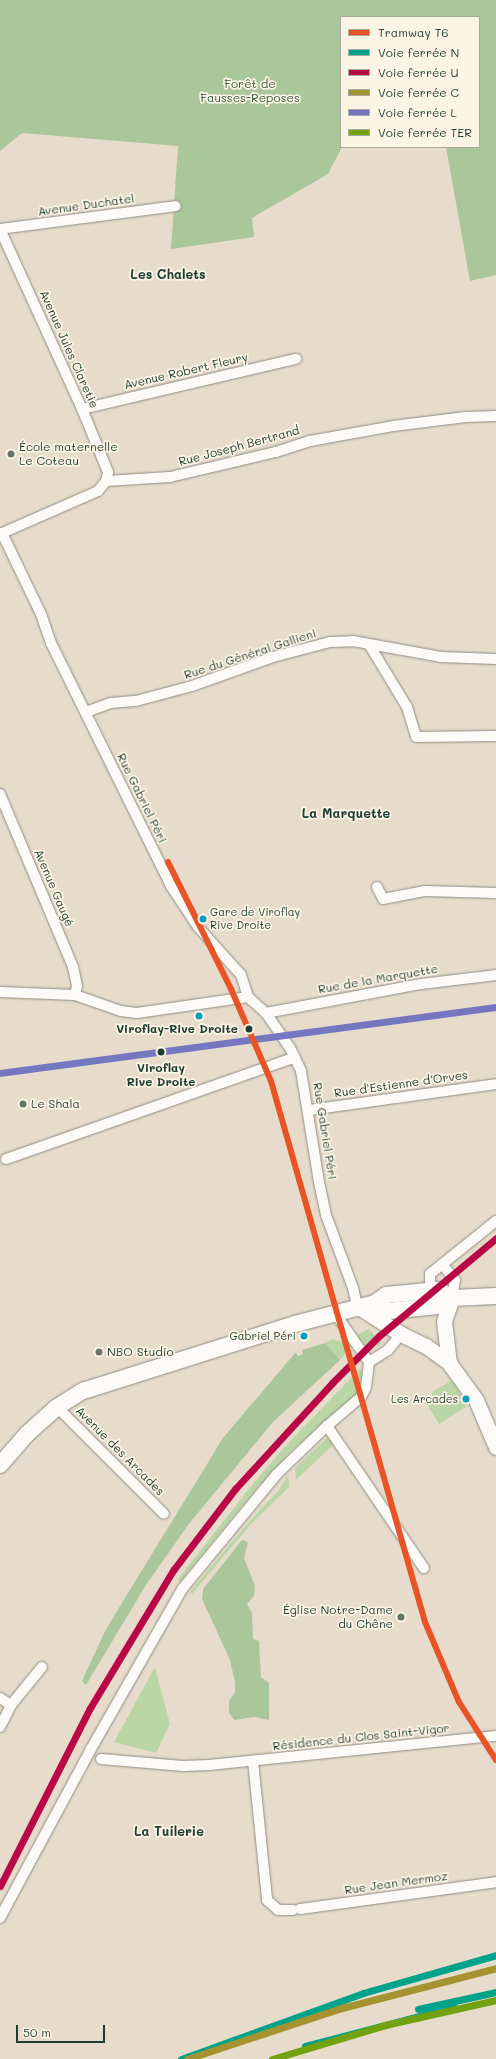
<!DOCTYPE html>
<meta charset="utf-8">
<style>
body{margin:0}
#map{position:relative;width:496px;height:2059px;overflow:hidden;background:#e7dbcb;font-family:Mali,sans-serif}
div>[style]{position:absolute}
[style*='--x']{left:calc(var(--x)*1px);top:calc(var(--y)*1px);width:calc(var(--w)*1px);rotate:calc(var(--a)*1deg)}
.green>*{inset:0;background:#bbd6a6}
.forest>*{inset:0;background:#aac69b}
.roads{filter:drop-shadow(0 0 1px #8e8d84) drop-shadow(0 0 1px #8e8d84)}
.street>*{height:10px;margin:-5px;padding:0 5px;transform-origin:5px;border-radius:5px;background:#fbfaf7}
.secondary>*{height:15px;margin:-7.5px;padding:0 7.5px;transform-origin:7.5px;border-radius:7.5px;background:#fbfaf7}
.primary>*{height:16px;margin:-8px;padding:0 8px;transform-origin:8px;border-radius:8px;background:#fbfaf7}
.rail-1>*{height:7px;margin:-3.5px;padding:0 3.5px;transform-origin:3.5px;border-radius:3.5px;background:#02a38a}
.rail-2>*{height:7px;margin:-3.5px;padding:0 3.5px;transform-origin:3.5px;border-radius:3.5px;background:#b90845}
.rail-3>*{height:7px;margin:-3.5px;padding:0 3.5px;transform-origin:3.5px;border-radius:3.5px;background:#a5932f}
.rail-4>*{height:7px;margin:-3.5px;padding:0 3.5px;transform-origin:3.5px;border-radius:3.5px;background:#7577c0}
.rail-5>*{height:7px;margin:-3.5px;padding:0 3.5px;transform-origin:3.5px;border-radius:3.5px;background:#74a110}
.tram-1>*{height:6px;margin:-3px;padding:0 3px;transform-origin:3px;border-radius:3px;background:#e85426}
.dots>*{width:11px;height:11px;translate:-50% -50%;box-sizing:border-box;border:2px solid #fcf5e5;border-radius:50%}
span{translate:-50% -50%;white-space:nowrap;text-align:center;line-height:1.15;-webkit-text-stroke:3.5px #fcf5e5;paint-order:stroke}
.bus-label{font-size:11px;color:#1f3d34}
.left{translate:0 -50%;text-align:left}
.right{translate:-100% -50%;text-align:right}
.park-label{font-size:12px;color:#375b45}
.street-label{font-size:12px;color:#1f3d34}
.poi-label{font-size:12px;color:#1f3d34}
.stop-label{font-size:12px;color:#1f3d34;font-weight:700}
.neighbourhood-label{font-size:13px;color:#1f3d34;font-weight:700}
.legend{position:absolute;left:340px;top:16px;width:140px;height:132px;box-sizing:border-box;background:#fcf5e5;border:1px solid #a4ab9e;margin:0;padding:5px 7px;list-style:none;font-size:12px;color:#1f3d34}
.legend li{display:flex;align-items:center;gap:8px;height:20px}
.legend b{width:20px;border:1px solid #a4ab9e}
.scale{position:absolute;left:16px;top:2025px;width:89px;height:18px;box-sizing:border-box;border:2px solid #1f3d34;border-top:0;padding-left:5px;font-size:12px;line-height:14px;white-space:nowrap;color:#1f3d34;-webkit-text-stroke:3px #fcf5e5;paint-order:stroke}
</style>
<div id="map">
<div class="green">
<div style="clip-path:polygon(369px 1329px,382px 1343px,378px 1346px,374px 1343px,368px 1347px,355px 1336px)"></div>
<div style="clip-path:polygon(333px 1339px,352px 1346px,340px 1360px,325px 1343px)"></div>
<div style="clip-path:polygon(360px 1369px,363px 1375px,361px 1386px,355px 1398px,292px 1450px,265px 1482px,260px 1484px,180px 1582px,178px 1579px,252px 1485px,289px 1442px)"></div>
<div style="clip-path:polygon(452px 1380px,467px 1406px,439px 1424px,425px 1401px,432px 1396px,432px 1392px)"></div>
<div style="clip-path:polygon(329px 1436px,335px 1443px,296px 1480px,295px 1468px)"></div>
<div style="clip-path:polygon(288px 1475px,289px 1487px,250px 1525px,192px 1594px,190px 1592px,248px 1523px,278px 1491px)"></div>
<div style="clip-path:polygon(155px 1667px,170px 1724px,156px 1753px,114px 1742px)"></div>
</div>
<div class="forest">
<div style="clip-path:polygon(0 0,496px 0,496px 275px,470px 281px,446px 147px,479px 147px,479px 17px,341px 17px,342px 147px,328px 174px,252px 218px,254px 237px,171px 249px,178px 146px,22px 133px,0 151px)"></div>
<div style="clip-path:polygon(325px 1343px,340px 1360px,273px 1422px,188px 1525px,146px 1585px,86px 1685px,82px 1681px,106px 1629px,223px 1438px,296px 1352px,298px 1356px,303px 1354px,302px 1350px)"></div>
<div style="clip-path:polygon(242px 1540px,248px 1542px,244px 1558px,255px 1586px,254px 1596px,247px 1604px,252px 1613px,253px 1639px,259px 1641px,261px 1677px,269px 1683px,269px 1720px,254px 1717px,234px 1720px,229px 1713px,229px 1701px,235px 1692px,235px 1682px,230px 1660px,202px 1599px,203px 1589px)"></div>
</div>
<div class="roads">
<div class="street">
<div style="--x:82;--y:409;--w:220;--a:-13.2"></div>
<div style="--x:106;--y:481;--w:64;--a:-3.6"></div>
<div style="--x:170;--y:477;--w:109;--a:-13.3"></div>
<div style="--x:276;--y:452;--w:36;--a:-18"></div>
<div style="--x:310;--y:441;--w:84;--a:-10.2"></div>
<div style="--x:393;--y:426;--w:73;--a:-7.1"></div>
<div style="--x:465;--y:417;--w:31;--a:-2"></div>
<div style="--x:2;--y:533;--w:90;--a:64.3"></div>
<div style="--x:41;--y:614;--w:31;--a:71"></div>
<div style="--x:51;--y:643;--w:271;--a:63.7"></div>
<div style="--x:171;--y:886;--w:49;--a:56.6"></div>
<div style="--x:198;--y:927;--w:64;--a:48.1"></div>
<div style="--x:241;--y:975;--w:23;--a:72"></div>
<div style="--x:248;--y:997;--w:24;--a:42"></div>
<div style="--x:266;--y:1013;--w:42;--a:55.6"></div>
<div style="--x:290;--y:1048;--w:25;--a:64"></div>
<div style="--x:301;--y:1071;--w:112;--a:80.8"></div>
<div style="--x:319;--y:1182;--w:34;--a:78"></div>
<div style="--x:326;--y:1215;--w:78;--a:69.7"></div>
<div style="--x:353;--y:1288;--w:18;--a:77"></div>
<div style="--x:0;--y:534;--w:107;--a:-23.7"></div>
<div style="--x:98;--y:491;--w:13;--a:-51"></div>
<div style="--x:106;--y:481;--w:9;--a:-77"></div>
<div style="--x:108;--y:472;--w:68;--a:-112.4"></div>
<div style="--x:82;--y:409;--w:198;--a:-114.5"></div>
<div style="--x:0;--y:229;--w:177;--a:-7.4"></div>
<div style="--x:370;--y:646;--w:71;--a:58.8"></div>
<div style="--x:407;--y:707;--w:31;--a:73"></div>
<div style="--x:416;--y:737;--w:80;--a:-0.7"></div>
<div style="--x:86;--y:712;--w:27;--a:-20"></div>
<div style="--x:111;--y:703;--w:25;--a:-5"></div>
<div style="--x:136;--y:701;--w:58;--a:-15"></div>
<div style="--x:192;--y:686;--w:86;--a:-19.7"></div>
<div style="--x:273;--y:657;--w:59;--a:-14.7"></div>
<div style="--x:330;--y:642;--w:23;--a:-2"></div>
<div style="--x:353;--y:641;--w:89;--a:10.3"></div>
<div style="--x:441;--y:657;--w:55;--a:2.1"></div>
<div style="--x:0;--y:794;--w:188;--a:67.1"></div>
<div style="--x:73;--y:967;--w:19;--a:78"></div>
<div style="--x:77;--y:986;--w:9;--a:103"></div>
<div style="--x:377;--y:887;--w:13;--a:63"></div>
<div style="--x:383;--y:899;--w:43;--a:-10.8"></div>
<div style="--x:425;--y:891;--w:71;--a:1.6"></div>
<div style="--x:0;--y:992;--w:75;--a:2.3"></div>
<div style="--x:75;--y:995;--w:49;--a:19.2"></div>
<div style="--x:121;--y:1011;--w:16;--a:7"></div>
<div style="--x:137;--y:1013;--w:112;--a:-8.2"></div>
<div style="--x:266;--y:1013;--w:158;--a:-10.6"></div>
<div style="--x:421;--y:984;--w:76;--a:-6.8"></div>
<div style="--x:309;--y:1110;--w:189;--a:-7.9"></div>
<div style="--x:6;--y:1159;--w:306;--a:-19.4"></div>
<div style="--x:442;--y:1264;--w:21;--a:51"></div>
<div style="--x:455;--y:1280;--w:18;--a:99"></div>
<div style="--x:430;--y:1291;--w:17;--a:-90"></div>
<div style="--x:430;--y:1274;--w:85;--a:-38.8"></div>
<div style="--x:369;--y:1362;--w:22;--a:-32"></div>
<div style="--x:388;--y:1350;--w:21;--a:-51"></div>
<div style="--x:57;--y:1407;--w:151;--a:45"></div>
<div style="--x:327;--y:1426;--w:172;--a:55.7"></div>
<div style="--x:0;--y:1698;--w:13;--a:32"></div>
<div style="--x:0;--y:1727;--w:25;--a:-63"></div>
<div style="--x:11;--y:1705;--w:49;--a:-50.8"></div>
<div style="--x:101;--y:1759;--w:82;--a:4.9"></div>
<div style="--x:183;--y:1766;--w:26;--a:-2"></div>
<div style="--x:209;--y:1765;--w:288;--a:-5.8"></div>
<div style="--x:253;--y:1761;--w:140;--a:84.2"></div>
<div style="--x:267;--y:1900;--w:15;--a:42"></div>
<div style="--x:278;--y:1910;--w:15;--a:0"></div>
<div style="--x:300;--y:1909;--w:198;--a:-7.8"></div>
<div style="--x:0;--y:1918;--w:192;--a:-61.7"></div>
<div style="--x:91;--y:1749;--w:185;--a:-60.3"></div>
<div style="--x:183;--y:1588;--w:146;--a:-50.5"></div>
<div style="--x:276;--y:1475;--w:71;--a:-43.9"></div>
<div style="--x:327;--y:1426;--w:45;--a:-40.5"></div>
<div style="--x:361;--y:1397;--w:11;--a:-63"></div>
<div style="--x:366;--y:1387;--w:25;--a:-83"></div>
<div style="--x:369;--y:1362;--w:60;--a:-124.8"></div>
</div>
<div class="secondary">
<div style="--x:357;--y:1306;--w:52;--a:32.5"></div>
<div style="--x:401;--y:1334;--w:28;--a:26"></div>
<div style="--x:426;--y:1346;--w:29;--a:36"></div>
<div style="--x:449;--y:1363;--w:46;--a:53.9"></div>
<div style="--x:476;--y:1400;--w:51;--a:66.9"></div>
<div style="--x:449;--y:1363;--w:42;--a:-96.8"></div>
<div style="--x:444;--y:1321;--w:24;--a:-71"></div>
</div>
<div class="primary">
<div style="--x:375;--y:1303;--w:15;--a:32"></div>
<div style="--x:388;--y:1311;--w:50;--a:-5.7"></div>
<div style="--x:438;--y:1306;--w:16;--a:-30"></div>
<div style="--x:452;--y:1298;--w:44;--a:-2.6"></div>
<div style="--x:0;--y:1465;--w:41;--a:-48.9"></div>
<div style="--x:27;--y:1434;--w:40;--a:-42"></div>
<div style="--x:57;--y:1407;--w:31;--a:-32"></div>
<div style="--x:83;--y:1391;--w:222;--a:-17.5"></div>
<div style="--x:295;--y:1324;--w:83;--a:-14.7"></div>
<div style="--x:375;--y:1303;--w:14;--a:-36"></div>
<div style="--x:386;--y:1295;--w:52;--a:-5.5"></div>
<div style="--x:438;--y:1290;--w:16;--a:30"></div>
</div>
</div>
<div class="rail-1">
<div style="--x:418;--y:2009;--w:80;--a:-12.3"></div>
<div style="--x:305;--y:2046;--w:154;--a:-14.7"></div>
<div style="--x:181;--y:2059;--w:194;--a:-19.9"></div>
<div style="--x:363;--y:1993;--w:138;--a:-15.9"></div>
</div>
<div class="rail-2">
<div style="--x:0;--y:1886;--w:199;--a:-63.2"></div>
<div style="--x:90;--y:1708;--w:162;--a:-58.9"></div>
<div style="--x:174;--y:1569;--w:101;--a:-52.7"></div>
<div style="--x:235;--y:1489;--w:144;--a:-47.5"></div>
<div style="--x:332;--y:1383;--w:66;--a:-45"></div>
<div style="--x:379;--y:1336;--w:153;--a:-39.9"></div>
</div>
<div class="rail-3">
<div style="--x:187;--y:2059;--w:159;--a:-18.3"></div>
<div style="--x:338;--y:2009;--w:163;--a:-14.5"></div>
</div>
<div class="rail-4">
<div style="--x:0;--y:1073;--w:500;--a:-7.58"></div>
</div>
<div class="rail-5">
<div style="--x:272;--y:2059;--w:118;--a:-16.7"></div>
<div style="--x:385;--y:2025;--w:114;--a:-12.7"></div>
</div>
<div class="tram-1">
<div style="--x:168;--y:862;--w:142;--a:63.6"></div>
<div style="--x:231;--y:989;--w:100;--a:66.5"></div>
<div style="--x:271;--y:1081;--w:562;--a:74.11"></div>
<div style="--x:425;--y:1622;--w:87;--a:67"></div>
<div style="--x:459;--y:1702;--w:69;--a:57.5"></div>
</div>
<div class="dots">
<div style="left:11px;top:454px;background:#657469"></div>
<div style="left:203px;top:919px;background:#039ebf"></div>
<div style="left:199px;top:1016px;background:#039ebf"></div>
<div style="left:249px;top:1029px;background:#1f3d34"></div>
<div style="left:161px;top:1052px;background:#1f3d34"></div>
<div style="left:23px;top:1104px;background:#657469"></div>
<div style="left:304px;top:1336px;background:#039ebf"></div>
<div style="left:99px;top:1352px;background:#657469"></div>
<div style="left:466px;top:1399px;background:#039ebf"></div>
<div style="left:401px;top:1617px;background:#657469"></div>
</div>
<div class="bus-label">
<span class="left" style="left:210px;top:919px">Gare de Viroflay<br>Rive Droite</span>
<span class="right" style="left:296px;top:1336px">Gabriel Péri</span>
<span class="right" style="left:458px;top:1399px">Les Arcades</span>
</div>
<div class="park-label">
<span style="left:250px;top:91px">Forêt de<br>Fausses-Reposes</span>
</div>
<div class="street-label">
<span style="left:86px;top:205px;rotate:-8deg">Avenue Duchatel</span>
<span style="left:69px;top:349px;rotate:66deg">Avenue Jules Claretie</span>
<span style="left:186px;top:371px;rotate:-13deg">Avenue Robert Fleury</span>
<span style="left:239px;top:446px;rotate:-15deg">Rue Joseph Bertrand</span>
<span style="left:250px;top:654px;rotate:-18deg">Rue du Général Gallieni</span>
<span style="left:142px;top:798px;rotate:64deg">Rue Gabriel Péri</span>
<span style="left:54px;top:888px;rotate:67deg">Avenue Gaugé</span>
<span style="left:378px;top:979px;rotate:-10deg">Rue de la Marquette</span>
<span style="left:401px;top:1084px;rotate:-8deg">Rue d'Estienne d'Orves</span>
<span style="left:325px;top:1131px;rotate:81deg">Rue Gabriel Péri</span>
<span style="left:120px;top:1451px;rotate:45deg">Avenue des Arcades</span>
<span style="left:361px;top:1737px;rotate:-6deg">Résidence du Clos Saint-Vigor</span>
<span style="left:396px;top:1883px;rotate:-8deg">Rue Jean Mermoz</span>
</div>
<div class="poi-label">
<span class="left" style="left:19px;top:454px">École maternelle<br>Le Coteau</span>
<span class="left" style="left:31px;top:1104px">Le Shala</span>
<span class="left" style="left:107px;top:1352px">NBO Studio</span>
<span class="right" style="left:393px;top:1617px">Église Notre-Dame<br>du Chêne</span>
</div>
<div class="stop-label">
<span class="right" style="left:238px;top:1029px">Viroflay-Rive Droite</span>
<span style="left:161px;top:1075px">Viroflay<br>Rive Droite</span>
</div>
<div class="neighbourhood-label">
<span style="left:168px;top:274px">Les Chalets</span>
<span style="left:346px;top:813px">La Marquette</span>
<span style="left:169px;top:1831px">La Tuilerie</span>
</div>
<ul class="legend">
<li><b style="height:5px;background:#e85426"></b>Tramway T6</li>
<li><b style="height:5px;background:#02a38a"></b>Voie ferrée N</li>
<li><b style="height:5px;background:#b90845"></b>Voie ferrée U</li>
<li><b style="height:5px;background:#a5932f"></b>Voie ferrée C</li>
<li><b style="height:5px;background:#7577c0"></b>Voie ferrée L</li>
<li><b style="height:5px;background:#74a110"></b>Voie ferrée TER</li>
</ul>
<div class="scale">50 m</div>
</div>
